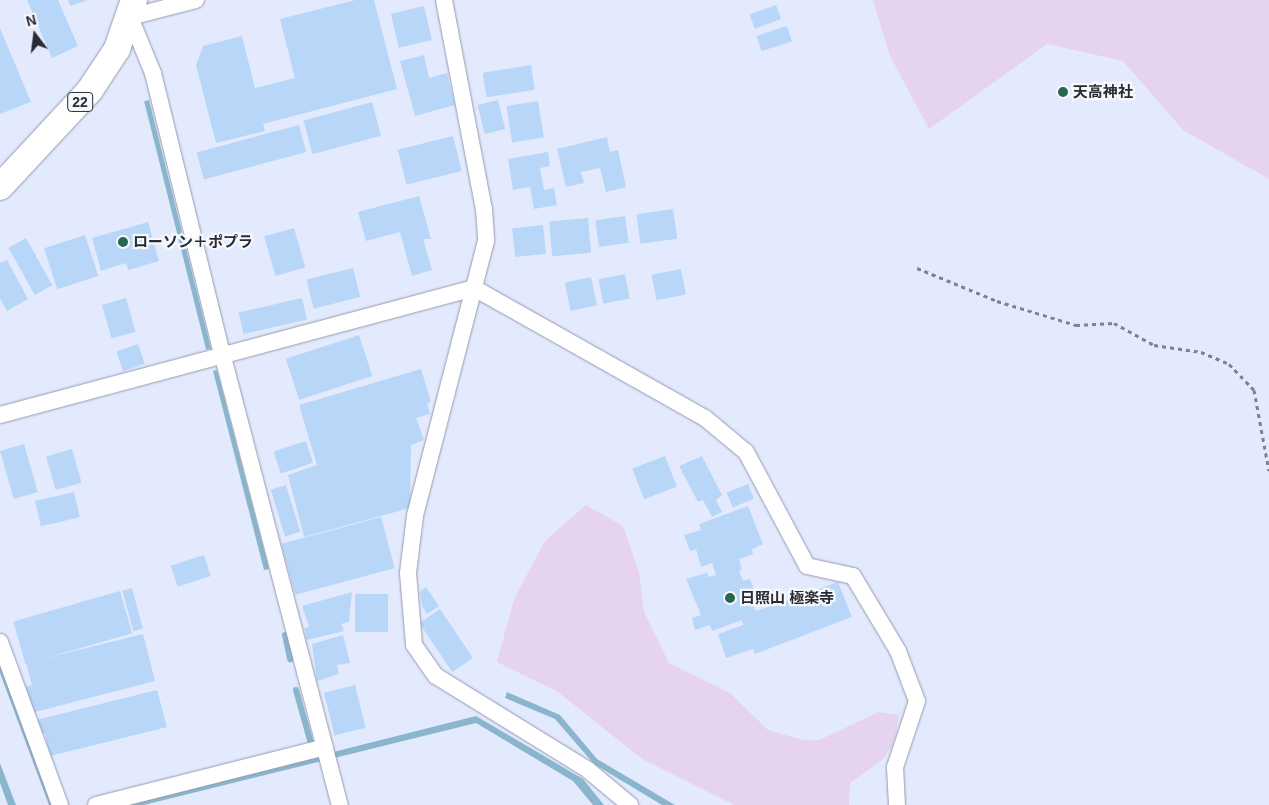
<!DOCTYPE html>
<meta charset="utf-8">
<style>
body{margin:0}
#map{position:relative;width:1269px;height:805px;overflow:hidden;background:#e4eafd;font-family:Helvetica,"Noto Sans JP",sans-serif}
div>[style]{position:absolute}
[style*='--x']{left:calc(var(--x)*1px);top:calc(var(--y)*1px);width:calc(var(--w)*1px);rotate:calc(var(--a)*1deg)}
.green>*{inset:0;background:#e6d3ef}
.water>*{inset:0;background:#8ab6cd;transform-origin:0 0}
.stream>*{height:6px;margin:-3px;padding:0 3px;transform-origin:3px;border-radius:3px;background:#8ab6cd}
.building>*{inset:0;background:#b8d6f8;transform-origin:0 0}
.path>*{height:3px;margin-top:-1.5px;transform-origin:0;background:repeating-linear-gradient(90deg,#7e8290 0 4px,transparent 0 8px)}
.roads{filter:drop-shadow(0 0 1px #949ab0) drop-shadow(0 0 1px #949ab0)}
.minor>*{height:16px;margin:-8px;padding:0 8px;transform-origin:8px;border-radius:8px;background:#fff}
.primary>*{height:26px;margin:-13px;padding:0 13px;transform-origin:13px;border-radius:13px;background:#fff}
.dots>*{width:14px;height:14px;translate:-50% -50%;box-sizing:border-box;border:2px solid #f6f8fc;border-radius:50%}
span{translate:-50% -50%;white-space:nowrap;text-align:center;line-height:1.15;-webkit-text-stroke:4.5px #f6f8fc;paint-order:stroke}
.shield-label span{padding:1px 4px;background:#f6f8fc;border:1px solid;border-radius:4px;-webkit-text-stroke-width:0}
.shield-label{font-size:14px;color:#282b34;font-weight:700}
.poi-label{font-size:15px;color:#282b34;font-weight:700}
.left{translate:0 -50%;text-align:left}
.north{position:absolute;left:10px;top:10px;width:50px;height:50px;-webkit-text-stroke:4px #f6f8fc;paint-order:stroke;rotate:345deg;font-size:14px;font-weight:700;line-height:20px;text-align:center;color:#282b34}
.north::after{content:'';display:block;margin:auto;width:18px;height:22px;background:#282b34;clip-path:polygon(50% 0,100% 100%,50% 72%,0 100%)}
</style>
<div id="map">
<div class="green">
<div style="clip-path:polygon(873px 0,1269px 0,1269px 179px,1183px 130px,1123px 61px,1047px 44px,929px 129px,890px 56px)"></div>
<div style="clip-path:polygon(586px 505px,623px 526px,639px 572px,644px 612px,669px 663px,730px 693px,768px 730px,803px 740px,819px 740px,879px 712px,899px 715px,894px 743px,882px 760px,850px 783px,849px 805px,734px 805px,642px 759px,558px 692px,497px 662px,514px 599px,545px 541px)"></div>
</div>
<div class="water">
<div style="left:149px;top:100px;width:256px;height:5px;rotate:76deg"></div>
<div style="clip-path:polygon(217px 370px,269px 569px,264px 570px,213px 371px)"></div>
<div style="clip-path:polygon(0 658px,54px 805px,49px 805px,0 673px)"></div>
<div style="clip-path:polygon(507px 692px,560px 715px,597px 759px,675px 805px,662px 805px,594px 764px,555px 719px,505px 698px)"></div>
<div style="clip-path:polygon(476px 716px,583px 779px,604px 805px,593px 805px,573px 781px,476px 723px,144px 805px,123px 805px)"></div>
<div style="clip-path:polygon(0 763px,14px 800px,16px 805px,8px 805px,0 783px)"></div>
</div>
<div class="stream">
<div style="--x:285;--y:635;--w:25;--a:78"></div>
<div style="--x:296;--y:690;--w:52;--a:74.4"></div>
</div>
<div class="building">
<div style="clip-path:polygon(27px 0,58px 0,78px 46px,52px 58px)"></div>
<div style="clip-path:polygon(68px 0,88px 0,70px 6px)"></div>
<div style="clip-path:polygon(355px 0,374px 0,397px 89px,263px 124px,265px 131px,216px 143px,196px 65px,203px 46px,242px 36px,255px 88px,295px 78px,280px 19px)"></div>
<div style="left:776px;top:5px;width:15px;height:28px;rotate:70deg"></div>
<div style="left:424px;top:6px;width:35px;height:34px;rotate:77deg"></div>
<div style="left:787px;top:26px;width:16px;height:32px;rotate:72deg"></div>
<div style="clip-path:polygon(0 28px,31px 102px,0 114px)"></div>
<div style="clip-path:polygon(424px 55px,429px 78px,447px 73px,455px 105px,415px 116px,400px 61px)"></div>
<div style="left:531px;top:65px;width:25px;height:49px;rotate:81deg"></div>
<div style="left:498px;top:100px;width:30px;height:21px;rotate:76deg"></div>
<div style="left:538px;top:101px;width:37px;height:32px;rotate:81deg"></div>
<div style="left:372px;top:102px;width:35px;height:71px;rotate:75deg"></div>
<div style="left:299px;top:125px;width:28px;height:106px;rotate:75deg"></div>
<div style="left:453px;top:136px;width:36px;height:57px;rotate:76deg"></div>
<div style="clip-path:polygon(607px 137px,610px 152px,618px 150px,626px 187px,606px 192px,600px 168px,581px 172px,584px 183px,566px 187px,557px 149px)"></div>
<div style="clip-path:polygon(548px 152px,550px 166px,540px 168px,544px 190px,554px 188px,557px 205px,534px 209px,530px 187px,513px 190px,508px 159px)"></div>
<div style="clip-path:polygon(419px 196px,431px 239px,423px 239px,432px 270px,412px 276px,400px 232px,366px 241px,358px 212px)"></div>
<div style="left:673px;top:209px;width:30px;height:37px;rotate:82deg"></div>
<div style="left:625px;top:216px;width:27px;height:30px;rotate:82deg"></div>
<div style="left:588px;top:218px;width:35px;height:39px;rotate:85deg"></div>
<div style="clip-path:polygon(148px 222px,159px 261px,128px 270px,126px 263px,101px 271px,92px 238px)"></div>
<div style="left:543px;top:225px;width:29px;height:31px;rotate:84deg"></div>
<div style="left:294px;top:228px;width:41px;height:31px;rotate:74deg"></div>
<div style="left:85px;top:235px;width:43px;height:43px;rotate:72deg"></div>
<div style="left:26px;top:238px;width:54px;height:20px;rotate:61deg"></div>
<div style="clip-path:polygon(7px 260px,28px 299px,7px 311px,0 298px,0 263px)"></div>
<div style="left:353px;top:268px;width:30px;height:48px;rotate:76deg"></div>
<div style="left:681px;top:269px;width:26px;height:30px;rotate:79deg"></div>
<div style="left:625px;top:274px;width:25px;height:27px;rotate:79deg"></div>
<div style="left:591px;top:277px;width:29px;height:27px;rotate:78deg"></div>
<div style="left:126px;top:298px;width:35px;height:25px;rotate:74deg"></div>
<div style="left:302px;top:298px;width:22px;height:65px;rotate:77deg"></div>
<div style="left:359px;top:335px;width:43px;height:77px;rotate:72deg"></div>
<div style="left:138px;top:344px;width:21px;height:23px;rotate:71deg"></div>
<div style="clip-path:polygon(421px 369px,431px 402px,427px 404px,430px 414px,416px 418px,424px 440px,411px 445px,410px 508px,304px 537px,288px 475px,317px 465px,299px 405px)"></div>
<div style="left:306px;top:441px;width:23px;height:34px;rotate:72deg"></div>
<div style="left:24px;top:444px;width:50px;height:25px;rotate:74deg"></div>
<div style="left:72px;top:449px;width:35px;height:27px;rotate:74deg"></div>
<div style="left:665px;top:456px;width:33px;height:35px;rotate:69deg"></div>
<div style="clip-path:polygon(702px 456px,722px 495px,716px 500px,722px 512px,712px 517px,703px 500px,698px 502px,679px 466px)"></div>
<div style="left:748px;top:484px;width:16px;height:23px;rotate:68deg"></div>
<div style="left:286px;top:485px;width:49px;height:16px;rotate:73deg"></div>
<div style="left:74px;top:492px;width:26px;height:40px;rotate:77deg"></div>
<div style="clip-path:polygon(748px 506px,763px 544px,752px 549px,753px 554px,739px 559px,742px 569px,739px 571px,743px 581px,750px 579px,756px 595px,750px 598px,756px 611px,838px 582px,852px 617px,755px 654px,753px 649px,726px 658px,718px 634px,743px 625px,742px 620px,712px 631px,710px 625px,695px 630px,692px 618px,701px 615px,686px 579px,707px 573px,708px 577px,716px 575px,712px 563px,701px 567px,696px 549px,690px 551px,684px 535px,701px 530px,699px 524px)"></div>
<div style="left:381px;top:517px;width:53px;height:103px;rotate:75deg"></div>
<div style="left:204px;top:555px;width:22px;height:35px;rotate:72deg"></div>
<div style="clip-path:polygon(426px 587px,439px 606px,427px 614px,422px 606px,420px 592px)"></div>
<div style="left:132px;top:588px;width:42px;height:10px;rotate:75deg"></div>
<div style="left:120px;top:591px;width:44px;height:111px;rotate:74deg"></div>
<div style="clip-path:polygon(352px 592px,349px 622px,341px 624px,344px 631px,307px 640px,304px 628px,309px 627px,302px 606px)"></div>
<div style="left:355px;top:594px;width:33px;height:38px"></div>
<div style="left:440px;top:609px;width:59px;height:25px;rotate:56deg"></div>
<div style="clip-path:polygon(143px 634px,155px 681px,31px 713px,24px 687px,32px 685px,26px 663px)"></div>
<div style="clip-path:polygon(343px 635px,350px 663px,337px 665px,339px 674px,317px 681px,312px 644px)"></div>
<div style="left:355px;top:685px;width:44px;height:32px;rotate:76deg"></div>
<div style="clip-path:polygon(157px 690px,167px 727px,50px 756px,45px 733px,39px 734px,36px 720px)"></div>
</div>
<div class="path">
<div style="--x:917;--y:268;--w:87;--a:22.4"></div>
<div style="--x:997;--y:301;--w:83;--a:16.9"></div>
<div style="--x:1076;--y:325;--w:38;--a:-3"></div>
<div style="--x:1114;--y:323;--w:46;--a:28.8"></div>
<div style="--x:1154;--y:345;--w:48;--a:8.5"></div>
<div style="--x:1201;--y:352;--w:30;--a:23"></div>
<div style="--x:1229;--y:364;--w:36;--a:46"></div>
<div style="--x:1254;--y:390;--w:82;--a:79.5"></div>
</div>
<div class="roads">
<div class="minor">
<div style="--x:196;--y:0;--w:68;--a:165.6"></div>
<div style="--x:130;--y:17;--w:61;--a:67.7"></div>
<div style="--x:153;--y:73;--w:292;--a:76.2"></div>
<div style="--x:223;--y:357;--w:463;--a:75.4"></div>
<div style="--x:444;--y:0;--w:213;--a:79.2"></div>
<div style="--x:484;--y:209;--w:32;--a:86"></div>
<div style="--x:486;--y:241;--w:284;--a:104.5"></div>
<div style="--x:415;--y:516;--w:57;--a:97"></div>
<div style="--x:408;--y:573;--w:72;--a:85.2"></div>
<div style="--x:414;--y:645;--w:38;--a:55"></div>
<div style="--x:436;--y:676;--w:179;--a:31.7"></div>
<div style="--x:588;--y:770;--w:55;--a:39.8"></div>
<div style="--x:0;--y:415;--w:491;--a:-15"></div>
<div style="--x:474;--y:288;--w:265;--a:29.4"></div>
<div style="--x:705;--y:418;--w:53;--a:39.7"></div>
<div style="--x:746;--y:452;--w:129;--a:61.8"></div>
<div style="--x:807;--y:566;--w:47;--a:12.3"></div>
<div style="--x:853;--y:576;--w:87;--a:59"></div>
<div style="--x:898;--y:651;--w:53;--a:69.2"></div>
<div style="--x:917;--y:701;--w:70;--a:108.4"></div>
<div style="--x:895;--y:767;--w:38;--a:87"></div>
<div style="--x:0;--y:642;--w:174;--a:69.8"></div>
<div style="--x:96;--y:805;--w:236;--a:-14.2"></div>
</div>
<div class="primary">
<div style="--x:0;--y:187;--w:132;--a:-47.1"></div>
<div style="--x:90;--y:90;--w:49;--a:-56.6"></div>
<div style="--x:117;--y:49;--w:52;--a:-70.9"></div>
</div>
</div>
<div class="dots">
<div style="left:1063px;top:92px;background:#296651"></div>
<div style="left:123px;top:242px;background:#296651"></div>
<div style="left:730px;top:598px;background:#296651"></div>
</div>
<div class="shield-label">
<span style="left:80px;top:102px">22</span>
</div>
<div class="poi-label">
<span class="left" style="left:1073px;top:92px">天高神社</span>
<span class="left" style="left:133px;top:242px">ローソン＋ポプラ</span>
<span class="left" style="left:740px;top:598px">日照山 極楽寺</span>
</div>
<div class="north">N</div>
</div>
